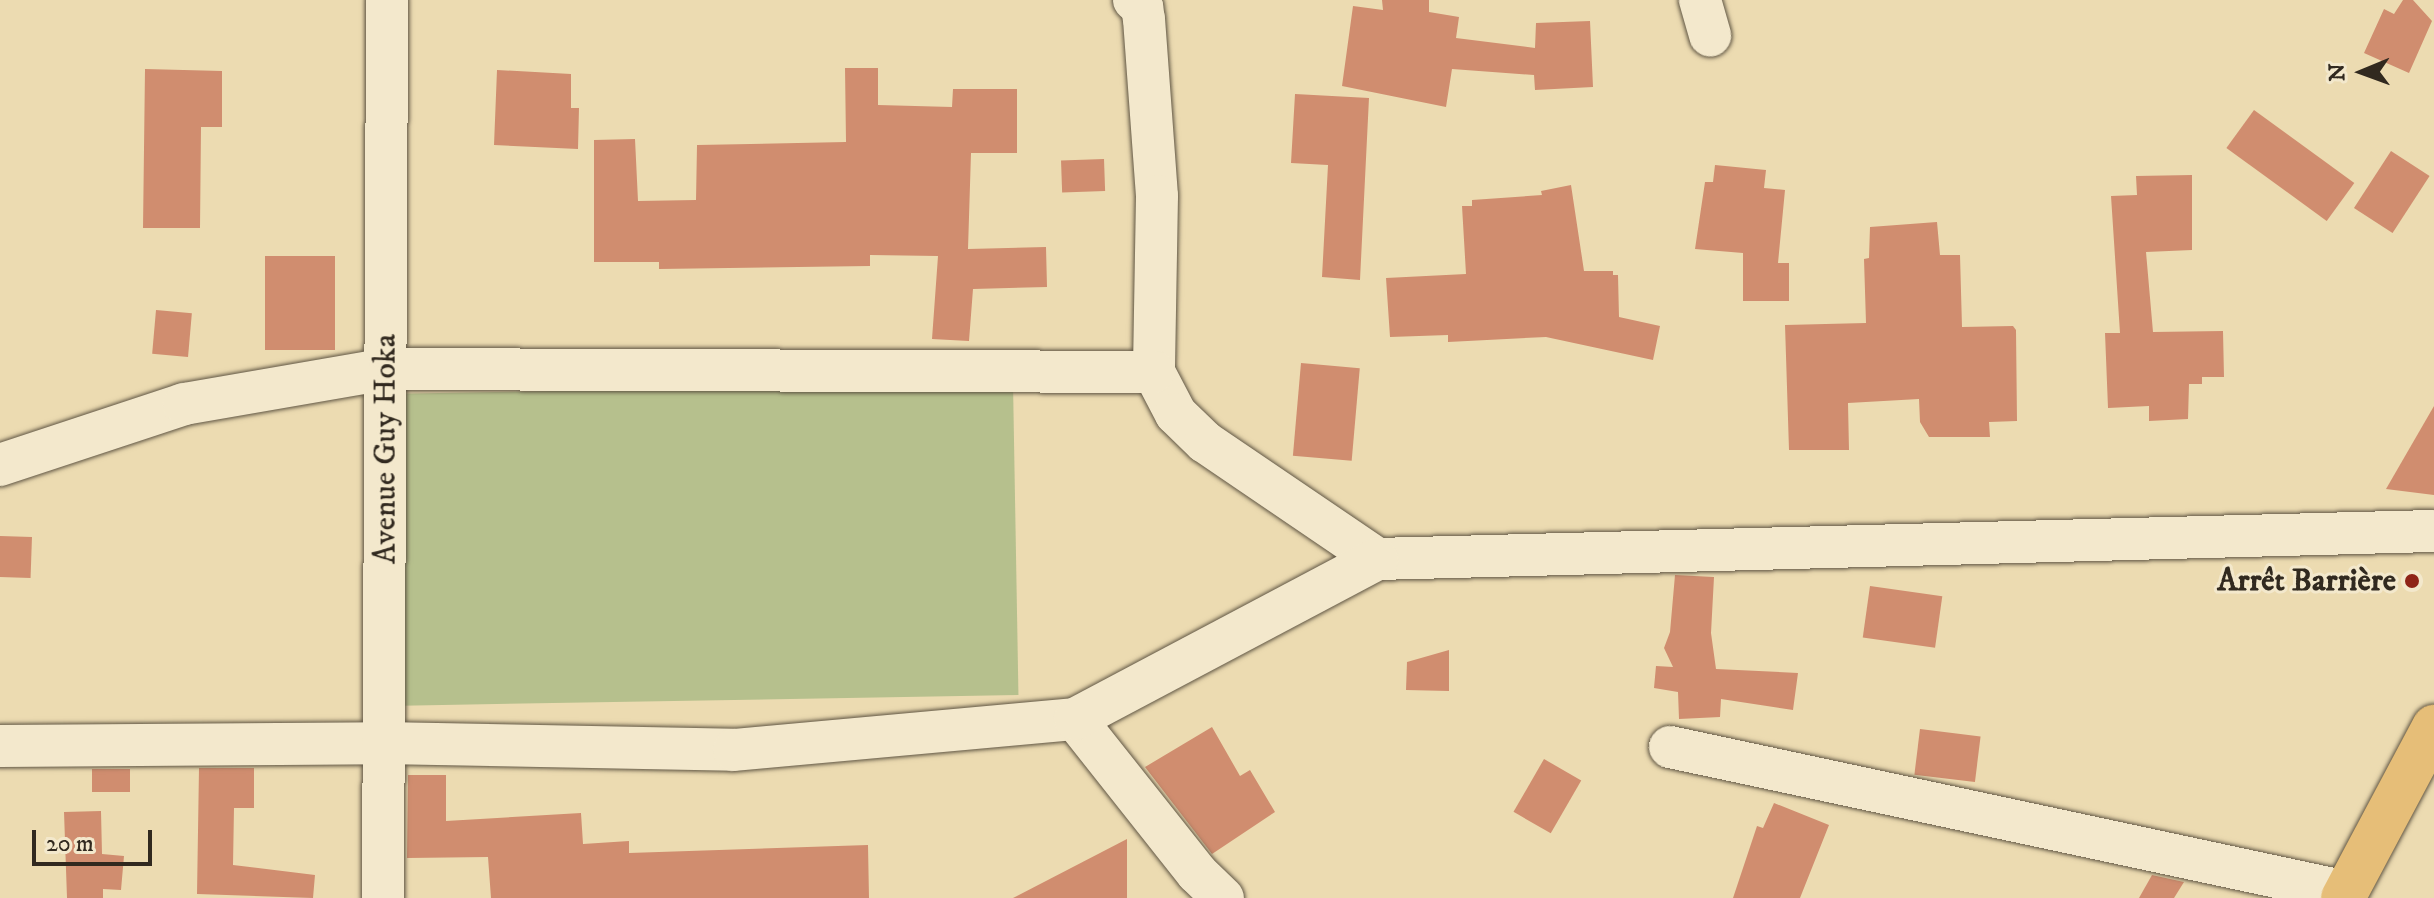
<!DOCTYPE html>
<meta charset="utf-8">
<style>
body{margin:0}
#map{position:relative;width:2434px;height:898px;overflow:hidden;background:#ecdbb1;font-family:"IM FELL DW Pica",serif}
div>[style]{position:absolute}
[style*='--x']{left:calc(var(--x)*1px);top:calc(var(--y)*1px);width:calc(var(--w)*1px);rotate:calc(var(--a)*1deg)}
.green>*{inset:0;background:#b6c08d;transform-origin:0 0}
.building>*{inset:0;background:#d08d6f;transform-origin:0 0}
.roads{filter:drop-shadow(0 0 2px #605644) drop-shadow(0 0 2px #605644)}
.minor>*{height:42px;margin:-21px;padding:0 21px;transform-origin:21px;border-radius:21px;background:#f3e8cc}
.major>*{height:44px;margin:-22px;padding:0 22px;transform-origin:22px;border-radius:22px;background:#e6be78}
.dots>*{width:22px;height:22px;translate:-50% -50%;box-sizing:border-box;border:4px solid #f3e8cc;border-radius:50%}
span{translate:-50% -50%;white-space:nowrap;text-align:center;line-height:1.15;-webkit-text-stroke:6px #f3e8cc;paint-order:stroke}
.street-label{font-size:32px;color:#31291f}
.poi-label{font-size:32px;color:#31291f;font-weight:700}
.right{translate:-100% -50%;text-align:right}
.north{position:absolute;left:2322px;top:32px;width:80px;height:80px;-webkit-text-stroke:6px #f3e8cc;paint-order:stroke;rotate:269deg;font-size:22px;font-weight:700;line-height:32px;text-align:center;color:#31291f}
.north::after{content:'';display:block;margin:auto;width:28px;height:36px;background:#31291f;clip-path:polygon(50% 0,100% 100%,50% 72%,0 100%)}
.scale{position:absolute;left:32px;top:830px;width:120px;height:36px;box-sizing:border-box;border:4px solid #31291f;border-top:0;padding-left:10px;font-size:24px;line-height:28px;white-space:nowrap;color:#31291f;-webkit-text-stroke:6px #f3e8cc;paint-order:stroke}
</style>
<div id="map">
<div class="green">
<div style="left:1013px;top:383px;width:312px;height:617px;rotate:89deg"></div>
</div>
<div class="building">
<div style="clip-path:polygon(1382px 0,1429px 0,1429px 12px,1459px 17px,1456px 38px,1535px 48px,1536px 23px,1590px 21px,1593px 87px,1535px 90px,1534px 75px,1452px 69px,1446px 107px,1342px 86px,1353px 6px,1383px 10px)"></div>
<div style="clip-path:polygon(2403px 0,2413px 0,2432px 21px,2409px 73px,2364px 53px,2384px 9px,2394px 14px)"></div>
<div style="clip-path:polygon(845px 68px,878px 68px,878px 105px,952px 107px,953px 89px,1017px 89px,1017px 153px,971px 153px,968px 249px,1046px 247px,1047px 287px,973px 289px,969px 341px,932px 339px,938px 256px,870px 255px,870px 266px,659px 269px,659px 262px,594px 262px,594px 140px,635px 139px,638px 201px,696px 200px,697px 145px,846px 142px)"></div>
<div style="clip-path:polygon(145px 69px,222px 71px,222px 127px,201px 127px,200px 228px,143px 228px)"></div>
<div style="clip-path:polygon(497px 70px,571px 74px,571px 108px,579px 108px,578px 149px,494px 145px)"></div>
<div style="clip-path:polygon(1295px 94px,1369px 98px,1360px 280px,1322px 277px,1328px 165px,1291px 163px)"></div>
<div style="left:2254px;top:110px;width:124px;height:47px;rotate:36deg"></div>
<div style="left:2391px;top:151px;width:46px;height:68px;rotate:33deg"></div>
<div style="left:1104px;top:159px;width:32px;height:43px;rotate:88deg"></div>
<div style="clip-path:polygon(1715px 165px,1766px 170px,1764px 188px,1785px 190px,1778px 263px,1789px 263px,1789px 301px,1743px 301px,1743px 253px,1695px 249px,1705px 182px,1713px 182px)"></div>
<div style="clip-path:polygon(2192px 175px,2192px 250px,2146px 252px,2153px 332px,2223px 331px,2224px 377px,2202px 377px,2202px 384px,2189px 384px,2188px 419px,2149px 421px,2149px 406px,2108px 408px,2105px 333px,2120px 333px,2111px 196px,2137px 195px,2136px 176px)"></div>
<div style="clip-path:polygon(1571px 185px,1584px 271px,1613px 271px,1613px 275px,1618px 275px,1619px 317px,1660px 326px,1653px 360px,1546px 337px,1448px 342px,1448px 335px,1390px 337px,1386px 278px,1466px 274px,1462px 206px,1472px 206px,1472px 200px,1542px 195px,1541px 191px)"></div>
<div style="clip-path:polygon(1937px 222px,1940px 255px,1960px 255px,1962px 327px,2013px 326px,2016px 330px,2017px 421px,1989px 422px,1990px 437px,1929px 437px,1920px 422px,1919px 399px,1848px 403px,1849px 450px,1789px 450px,1785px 325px,1866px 323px,1864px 259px,1869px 258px,1870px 227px)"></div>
<div style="left:265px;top:256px;width:70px;height:94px"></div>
<div style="left:156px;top:310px;width:36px;height:44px;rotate:5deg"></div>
<div style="left:1301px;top:363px;width:59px;height:93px;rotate:5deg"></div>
<div style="clip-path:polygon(2434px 406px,2434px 495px,2386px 489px)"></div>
<div style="left:0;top:536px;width:32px;height:41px;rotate:2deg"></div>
<div style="clip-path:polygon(1675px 575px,1714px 577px,1711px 633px,1716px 669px,1798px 673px,1793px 710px,1721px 699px,1720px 717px,1679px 719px,1678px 692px,1654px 688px,1656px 666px,1673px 667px,1664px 648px,1670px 632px)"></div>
<div style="left:1870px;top:586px;width:73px;height:52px;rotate:8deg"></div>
<div style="clip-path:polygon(1449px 650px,1449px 691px,1406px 690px,1407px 662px)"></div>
<div style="clip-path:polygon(1212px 727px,1240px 776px,1250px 770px,1275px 812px,1212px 854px,1145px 767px)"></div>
<div style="left:1920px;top:729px;width:61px;height:46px;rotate:7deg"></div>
<div style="left:1544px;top:759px;width:43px;height:61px;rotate:30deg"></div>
<div style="clip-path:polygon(199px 768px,254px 768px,254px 808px,234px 808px,233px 865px,315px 875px,313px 898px,197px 894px)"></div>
<div style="left:92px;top:769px;width:38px;height:23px"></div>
<div style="clip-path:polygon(408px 775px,446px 775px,446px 821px,581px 813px,583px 844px,629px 841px,629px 853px,868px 845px,869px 898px,491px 898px,488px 857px,407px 858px)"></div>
<div style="clip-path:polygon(1774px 803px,1829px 825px,1800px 898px,1733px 898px,1757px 826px,1763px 828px)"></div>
<div style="clip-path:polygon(101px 811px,102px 854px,124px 856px,121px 890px,103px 889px,103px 898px,67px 898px,64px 812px)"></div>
<div style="clip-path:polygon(1127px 839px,1127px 898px,1013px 898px)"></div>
<div style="clip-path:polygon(2152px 875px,2184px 882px,2174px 898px,2139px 898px)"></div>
</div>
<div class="roads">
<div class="minor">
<div style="--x:1134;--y:0;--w:11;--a:41"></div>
<div style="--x:1142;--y:7;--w:12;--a:81"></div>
<div style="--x:1144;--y:19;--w:177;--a:85.8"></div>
<div style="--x:1157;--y:196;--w:176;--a:91"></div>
<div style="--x:1154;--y:372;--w:47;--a:62.4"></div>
<div style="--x:1176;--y:414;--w:40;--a:44"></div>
<div style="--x:1205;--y:442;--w:208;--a:34.2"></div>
<div style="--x:1377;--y:559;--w:1057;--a:-1.52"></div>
<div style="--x:1700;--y:0;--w:37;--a:74"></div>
<div style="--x:0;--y:465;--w:194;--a:-18.3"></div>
<div style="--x:184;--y:404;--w:206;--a:-9.8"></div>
<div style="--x:387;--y:369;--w:767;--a:0.22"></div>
<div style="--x:1075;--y:719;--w:196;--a:51.6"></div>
<div style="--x:1197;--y:873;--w:36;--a:44"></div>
<div style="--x:0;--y:746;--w:383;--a:-0.4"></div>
<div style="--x:383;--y:743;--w:351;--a:1.1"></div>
<div style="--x:734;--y:750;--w:342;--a:-5.2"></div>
<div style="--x:1075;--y:719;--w:342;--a:-27.9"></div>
<div style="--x:1670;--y:747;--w:692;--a:12.09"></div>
<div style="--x:383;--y:898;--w:898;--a:-89.74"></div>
</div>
<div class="major">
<div style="--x:2343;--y:898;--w:194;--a:-62"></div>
</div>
</div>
<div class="dots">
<div style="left:2412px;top:581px;background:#8f2418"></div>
</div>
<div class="street-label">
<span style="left:386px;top:449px;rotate:-90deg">Avenue Guy Hoka</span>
</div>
<div class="poi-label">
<span class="right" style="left:2396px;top:581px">Arrêt Barrière</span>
</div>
<div class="north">N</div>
<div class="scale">20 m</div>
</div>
